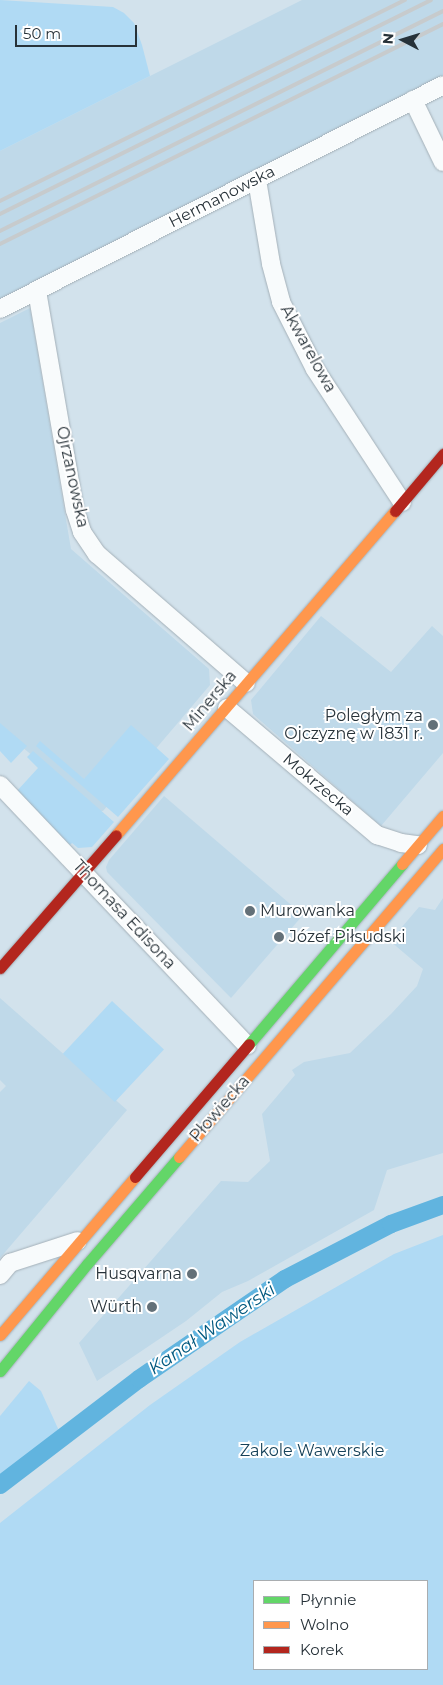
<!DOCTYPE html>
<meta charset="utf-8">
<style>
body{margin:0}
#map{position:relative;width:443px;height:1685px;overflow:hidden;background:#d2e2ec;font-family:Montserrat,sans-serif}
div>[style]{position:absolute}
[style*='--x']{left:calc(var(--x)*1px);top:calc(var(--y)*1px);width:calc(var(--w)*1px);rotate:calc(var(--a)*1deg)}
.built>*{inset:0;background:#bfd9e9}
.green>*{inset:0;background:#b0daf4;transform-origin:0 0}
.canal>*{height:18px;margin:-9px;padding:0 9px;transform-origin:9px;border-radius:9px;background:#61b4df}
.roads{filter:drop-shadow(0 0 1px #a4b0b8) drop-shadow(0 0 1px #a4b0b8)}
.street>*{height:18px;margin:-9px;padding:0 9px;transform-origin:9px;border-radius:9px;background:#f8fbfc}
.fast>*{height:11px;margin:-5.5px;padding:0 5.5px;transform-origin:5.5px;border-radius:5.5px;background:#63d668}
.slow>*{height:11px;margin:-5.5px;padding:0 5.5px;transform-origin:5.5px;border-radius:5.5px;background:#ff974d}
.jam>*{height:11px;margin:-5.5px;padding:0 5.5px;transform-origin:5.5px;border-radius:5.5px;background:#b3261e}
.rail>*{height:4px;margin:-2px;padding:0 2px;transform-origin:2px;border-radius:2px;background:#c7cbcd}
.dots>*{width:14px;height:14px;translate:-50% -50%;box-sizing:border-box;border:2px solid #fff;border-radius:50%}
span{translate:-50% -50%;white-space:nowrap;text-align:center;line-height:1.15;-webkit-text-stroke:4px #fff;paint-order:stroke}
.street-label{font-size:16px;color:#273239}
.poi-label{font-size:16px;color:#273239}
.right{translate:-100% -50%;text-align:right}
.left{translate:0 -50%;text-align:left}
.park-label{font-size:16px;color:#16425a}
.water-label{font-size:18px;color:#00587e;font-style:italic}
.legend{position:absolute;left:253px;top:1580px;width:175px;height:90px;box-sizing:border-box;background:#fff;border:1px solid #a9adb0;margin:0;padding:6px 9px;list-style:none;font-size:15px;color:#273239}
.legend li{display:flex;align-items:center;gap:10px;height:25px}
.legend b{width:25px;border:1px solid #a9adb0}
.north{position:absolute;left:378px;top:15px;width:50px;height:50px;-webkit-text-stroke:4px #fff;paint-order:stroke;rotate:275deg;font-size:14px;font-weight:700;line-height:20px;text-align:center;color:#273239}
.north::after{content:'';display:block;margin:auto;width:18px;height:22px;background:#273239;clip-path:polygon(50% 0,100% 100%,50% 72%,0 100%)}
.scale{position:absolute;left:15px;top:25px;width:122px;height:22px;box-sizing:border-box;border:2px solid #273239;border-top:0;padding-left:6px;font-size:15px;line-height:18px;white-space:nowrap;color:#273239;-webkit-text-stroke:4px #fff;paint-order:stroke}
</style>
<div id="map">
<div class="built">
<div style="clip-path:polygon(302px 0,443px 0,443px 81px,0 303px,0 151px)"></div>
<div style="clip-path:polygon(30px 308px,71px 549px,209px 669px,210px 685px,103px 811px,97px 811px,0 728px,0 323px)"></div>
<div style="clip-path:polygon(321px 616px,391px 672px,432px 626px,443px 636px,443px 753px,381px 826px,253px 714px,251px 700px)"></div>
<div style="clip-path:polygon(164px 796px,303px 915px,231px 998px,107px 872px,106px 867px,109px 860px)"></div>
<div style="clip-path:polygon(443px 898px,443px 1153px,387px 1170px,374px 1210px,248px 1281px,222px 1292px,186px 1321px,97px 1381px,79px 1343px,221px 1181px,248px 1182px,270px 1161px,262px 1114px,295px 1075px,292px 1070px,304px 1062px,350px 1053px,391px 1014px,417px 986px,423px 969px,390px 941px,419px 907px,435px 910px)"></div>
<div style="clip-path:polygon(0 998px,127px 1110px,0 1258px,0 1092px,6px 1086px,0 1080px)"></div>
</div>
<div class="green">
<div style="clip-path:polygon(0 0,113px 7px,124px 13px,134px 23px,142px 45px,150px 76px,0 151px)"></div>
<div style="clip-path:polygon(0 723px,27px 746px,11px 763px,0 751px)"></div>
<div style="clip-path:polygon(131px 725px,169px 759px,118px 817px,36px 746px,40px 741px,84px 779px)"></div>
<div style="clip-path:polygon(33px 751px,114px 822px,92px 847px,78px 848px,72px 843px,70px 845px,16px 792px,38px 768px,27px 757px)"></div>
<div style="left:112px;top:1001px;width:71px;height:72px;rotate:43deg"></div>
<div style="clip-path:polygon(evenodd,443px 1235px,443px 1685px,0 1685px,0 1523px,150px 1405px,240px 1342px,394px 1254px,443px 1235px,254px 1581px,427px 1581px,427px 1669px,254px 1669px,254px 1581px)"></div>
<div style="clip-path:polygon(29px 1381px,41px 1391px,60px 1433px,0 1483px,0 1416px)"></div>
</div>
<div class="canal">
<div style="--x:0;--y:1485;--w:175;--a:-37.3"></div>
<div style="--x:139;--y:1379;--w:177;--a:-34.4"></div>
<div style="--x:285;--y:1279;--w:119;--a:-27.4"></div>
<div style="--x:391;--y:1224;--w:55;--a:-20.1"></div>
</div>
<div class="roads">
<div class="street">
<div style="--x:413;--y:100;--w:69;--a:64.2"></div>
<div style="--x:257;--y:180;--w:85;--a:80.5"></div>
<div style="--x:271;--y:264;--w:39;--a:75"></div>
<div style="--x:281;--y:302;--w:75;--a:63.1"></div>
<div style="--x:315;--y:369;--w:159;--a:56.8"></div>
<div style="--x:37;--y:291;--w:222;--a:80.2"></div>
<div style="--x:75;--y:510;--w:23;--a:72"></div>
<div style="--x:82;--y:532;--w:27;--a:56"></div>
<div style="--x:97;--y:554;--w:197;--a:40.9"></div>
<div style="--x:0;--y:309;--w:496;--a:-26.8"></div>
<div style="--x:227;--y:708;--w:197;--a:40.3"></div>
<div style="--x:377;--y:835;--w:25;--a:18"></div>
<div style="--x:401;--y:843;--w:17;--a:7"></div>
<div style="--x:0;--y:785;--w:359;--a:46.5"></div>
<div style="--x:0;--y:1275;--w:16;--a:-50"></div>
<div style="--x:10;--y:1263;--w:71;--a:-17.9"></div>
</div>
<div class="fast">
<div style="--x:249;--y:1044;--w:236;--a:-49.6"></div>
<div style="--x:0;--y:1371;--w:138;--a:-50.9"></div>
<div style="--x:87;--y:1264;--w:141;--a:-49.3"></div>
</div>
<div class="slow">
<div style="--x:116;--y:835;--w:428;--a:-49.3"></div>
<div style="--x:402;--y:864;--w:63;--a:-49.5"></div>
<div style="--x:179;--y:1157;--w:406;--a:-49.4"></div>
<div style="--x:0;--y:1335;--w:208;--a:-49.5"></div>
</div>
<div class="jam">
<div style="--x:395;--y:511;--w:75;--a:-49.9"></div>
<div style="--x:0;--y:968;--w:176;--a:-48.9"></div>
<div style="--x:135;--y:1177;--w:175;--a:-49.4"></div>
</div>
</div>
<div class="rail">
<div style="--x:0;--y:201;--w:452;--a:-26.4"></div>
<div style="--x:0;--y:214;--w:481;--a:-26.4"></div>
<div style="--x:0;--y:231;--w:495;--a:-26.4"></div>
<div style="--x:0;--y:244;--w:495;--a:-26.4"></div>
</div>
<div class="dots">
<div style="left:433px;top:725px;background:#637078"></div>
<div style="left:250px;top:911px;background:#637078"></div>
<div style="left:279px;top:937px;background:#637078"></div>
<div style="left:192px;top:1274px;background:#637078"></div>
<div style="left:152px;top:1307px;background:#637078"></div>
</div>
<div class="street-label">
<span style="left:222px;top:197px;rotate:-27deg">Hermanowska</span>
<span style="left:308px;top:349px;rotate:61deg">Akwarelowa</span>
<span style="left:72px;top:477px;rotate:78deg">Ojrzanowska</span>
<span style="left:210px;top:701px;rotate:-50deg">Minerska</span>
<span style="left:318px;top:785px;rotate:40deg">Mokrzecka</span>
<span style="left:124px;top:915px;rotate:47deg">Thomasa Edisona</span>
<span style="left:220px;top:1109px;rotate:-49deg">Płowiecka</span>
</div>
<div class="poi-label">
<span class="right" style="left:423px;top:725px">Poległym za<br>Ojczyznę w 1831 r.</span>
<span class="left" style="left:260px;top:911px">Murowanka</span>
<span class="left" style="left:289px;top:937px">Józef Piłsudski</span>
<span class="right" style="left:182px;top:1274px">Husqvarna</span>
<span class="right" style="left:142px;top:1307px">Würth</span>
</div>
<div class="park-label">
<span style="left:312px;top:1451px">Zakole Wawerskie</span>
</div>
<div class="water-label">
<span style="left:212px;top:1329px;rotate:-34deg">Kanał Wawerski</span>
</div>
<ul class="legend">
<li><b style="height:6px;background:#63d668"></b>Płynnie</li>
<li><b style="height:6px;background:#ff974d"></b>Wolno</li>
<li><b style="height:6px;background:#b3261e"></b>Korek</li>
</ul>
<div class="north">N</div>
<div class="scale">50 m</div>
</div>
